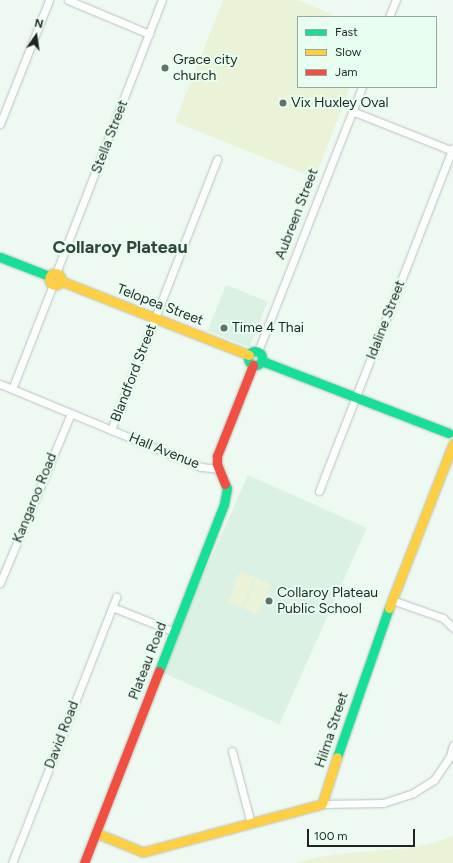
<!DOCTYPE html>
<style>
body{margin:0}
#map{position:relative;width:453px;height:863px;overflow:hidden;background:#edf9f1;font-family:Figtree,sans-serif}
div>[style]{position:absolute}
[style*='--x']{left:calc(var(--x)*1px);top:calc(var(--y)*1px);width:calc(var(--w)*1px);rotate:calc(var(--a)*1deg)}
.built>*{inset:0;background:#dbf1e4;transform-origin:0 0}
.green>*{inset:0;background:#eaf3d8;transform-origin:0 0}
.roads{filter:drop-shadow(0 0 1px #b9c3bc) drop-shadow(0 0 1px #b9c3bc)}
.street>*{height:7px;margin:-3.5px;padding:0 3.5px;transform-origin:3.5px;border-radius:3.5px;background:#fcfefd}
.fast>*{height:9px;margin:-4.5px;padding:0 4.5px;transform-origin:4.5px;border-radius:4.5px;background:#16e098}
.fast>.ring{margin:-4.5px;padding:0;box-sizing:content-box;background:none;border:9px solid #16e098;border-radius:50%}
.slow>*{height:9px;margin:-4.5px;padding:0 4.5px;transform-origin:4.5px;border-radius:4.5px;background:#ffcf43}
.slow>.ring{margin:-4.5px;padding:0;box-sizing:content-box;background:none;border:9px solid #ffcf43;border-radius:50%}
.jam>*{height:9px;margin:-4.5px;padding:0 4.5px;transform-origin:4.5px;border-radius:4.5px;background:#f24e42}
.dots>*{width:11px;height:11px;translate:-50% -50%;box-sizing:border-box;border:2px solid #e8fef0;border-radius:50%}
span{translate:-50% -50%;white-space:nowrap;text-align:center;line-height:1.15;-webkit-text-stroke:4px #e8fef0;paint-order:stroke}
.poi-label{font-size:14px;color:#1e2621}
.left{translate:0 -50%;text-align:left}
.street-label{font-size:14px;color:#1e2621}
.district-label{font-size:18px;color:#33453a;font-weight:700}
.legend{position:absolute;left:297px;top:16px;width:140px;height:72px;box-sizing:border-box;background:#e8fef0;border:1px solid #97a89d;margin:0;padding:5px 7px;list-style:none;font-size:12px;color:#1e2621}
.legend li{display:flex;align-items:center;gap:8px;height:20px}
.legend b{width:20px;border:1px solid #97a89d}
.north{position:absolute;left:16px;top:16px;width:40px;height:40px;-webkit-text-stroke:3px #e8fef0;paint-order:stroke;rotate:13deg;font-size:11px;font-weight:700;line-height:16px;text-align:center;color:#1e2621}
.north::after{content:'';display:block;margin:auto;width:14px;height:18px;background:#1e2621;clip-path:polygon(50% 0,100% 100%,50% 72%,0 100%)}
.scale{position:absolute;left:307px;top:829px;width:108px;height:18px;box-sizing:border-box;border:2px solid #1e2621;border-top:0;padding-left:5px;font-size:12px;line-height:14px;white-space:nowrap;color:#1e2621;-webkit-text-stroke:3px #e8fef0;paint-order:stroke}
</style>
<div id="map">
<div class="built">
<div style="left:226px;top:285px;width:45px;height:49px;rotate:22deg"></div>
<div style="left:248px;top:475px;width:130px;height:215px;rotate:24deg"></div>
</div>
<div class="green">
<div style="clip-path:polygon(223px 0,297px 0,332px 14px,331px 17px,298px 17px,298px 87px,350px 87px,315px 178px,175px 122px)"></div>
<div style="left:240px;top:571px;width:16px;height:33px;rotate:22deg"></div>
<div style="left:256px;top:578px;width:16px;height:33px;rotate:22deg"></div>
<div style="clip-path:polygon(453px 836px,453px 863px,294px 863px,334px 854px,410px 848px,437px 842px)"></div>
</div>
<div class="roads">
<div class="street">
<div style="--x:68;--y:0;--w:88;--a:22.8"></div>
<div style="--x:389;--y:17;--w:18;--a:-68"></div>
<div style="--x:352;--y:111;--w:109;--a:21.6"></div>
<div style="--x:0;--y:124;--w:133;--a:-68.4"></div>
<div style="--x:56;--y:273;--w:293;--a:-68.8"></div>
<div style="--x:258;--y:351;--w:284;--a:-68.5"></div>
<div style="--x:0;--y:384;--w:217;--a:22.4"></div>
<div style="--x:201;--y:467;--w:18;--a:6"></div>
<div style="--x:12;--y:389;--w:112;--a:-68.5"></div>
<div style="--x:111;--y:430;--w:291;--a:-68.6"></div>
<div style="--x:319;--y:491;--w:368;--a:-68.7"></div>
<div style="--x:0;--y:583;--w:184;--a:-67.3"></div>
<div style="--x:392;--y:600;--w:54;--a:19.4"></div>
<div style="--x:443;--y:618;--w:14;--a:45"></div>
<div style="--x:112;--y:607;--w:68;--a:21.6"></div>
<div style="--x:232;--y:751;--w:75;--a:75.4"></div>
<div style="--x:322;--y:804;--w:61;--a:-0.9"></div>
<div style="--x:383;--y:803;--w:32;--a:-18"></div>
<div style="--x:413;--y:793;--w:25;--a:-32"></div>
<div style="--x:434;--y:780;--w:29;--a:-56"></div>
<div style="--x:450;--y:756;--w:11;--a:-75"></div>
<div style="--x:12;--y:863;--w:286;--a:-68.6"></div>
</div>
<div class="fast">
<div style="--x:0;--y:257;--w:53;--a:21.2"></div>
<div class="ring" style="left:248px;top:351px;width:5px;height:5px"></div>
<div style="--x:262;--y:361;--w:200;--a:21.1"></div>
<div style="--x:159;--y:671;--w:179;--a:-68.7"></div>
<div style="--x:224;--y:504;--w:16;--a:-79"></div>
<div style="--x:227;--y:488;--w:4;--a:-117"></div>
<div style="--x:337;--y:757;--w:158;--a:-70.8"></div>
</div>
<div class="slow">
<div class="ring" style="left:49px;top:273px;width:3px;height:3px"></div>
<div style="--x:61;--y:281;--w:202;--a:21.5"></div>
<div style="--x:389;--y:608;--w:176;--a:-68.7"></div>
<div style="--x:96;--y:833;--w:51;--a:22"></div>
<div style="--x:143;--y:852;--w:185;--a:-15"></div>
<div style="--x:322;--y:804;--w:49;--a:-72.3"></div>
</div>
<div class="jam">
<div style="--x:225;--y:484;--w:22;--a:-112"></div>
<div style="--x:217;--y:464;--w:8;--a:-90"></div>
<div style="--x:217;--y:456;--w:98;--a:-68.4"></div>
<div style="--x:84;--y:863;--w:206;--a:-68.7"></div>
</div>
</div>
<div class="dots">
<div style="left:165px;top:68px;background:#66706a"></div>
<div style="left:283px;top:103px;background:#66706a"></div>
<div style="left:224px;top:328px;background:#66706a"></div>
<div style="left:269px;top:601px;background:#66706a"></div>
</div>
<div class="poi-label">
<span class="left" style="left:173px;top:68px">Grace city<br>church</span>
<span class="left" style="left:291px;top:103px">Vix Huxley Oval</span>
<span class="left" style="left:232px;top:328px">Time 4 Thai</span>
<span class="left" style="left:277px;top:601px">Collaroy Plateau<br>Public School</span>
</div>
<div class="street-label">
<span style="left:110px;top:137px;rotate:-69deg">Stella Street</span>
<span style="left:297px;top:214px;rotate:-69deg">Aubreen Street</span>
<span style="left:160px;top:305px;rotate:21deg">Telopea Street</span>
<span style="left:386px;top:320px;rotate:-69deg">Idaline Street</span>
<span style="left:134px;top:373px;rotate:-69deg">Blandford Street</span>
<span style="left:164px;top:451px;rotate:22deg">Hall Avenue</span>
<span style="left:35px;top:498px;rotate:-68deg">Kangaroo Road</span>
<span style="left:148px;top:661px;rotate:-69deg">Plateau Road</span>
<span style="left:332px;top:730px;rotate:-72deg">Hilma Street</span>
<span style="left:62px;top:735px;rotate:-69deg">David Road</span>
</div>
<div class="district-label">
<span style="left:120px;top:247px">Collaroy Plateau</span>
</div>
<ul class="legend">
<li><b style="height:5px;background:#16e098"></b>Fast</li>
<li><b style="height:5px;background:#ffcf43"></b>Slow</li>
<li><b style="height:5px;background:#f24e42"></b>Jam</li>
</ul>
<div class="north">N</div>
<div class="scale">100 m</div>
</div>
